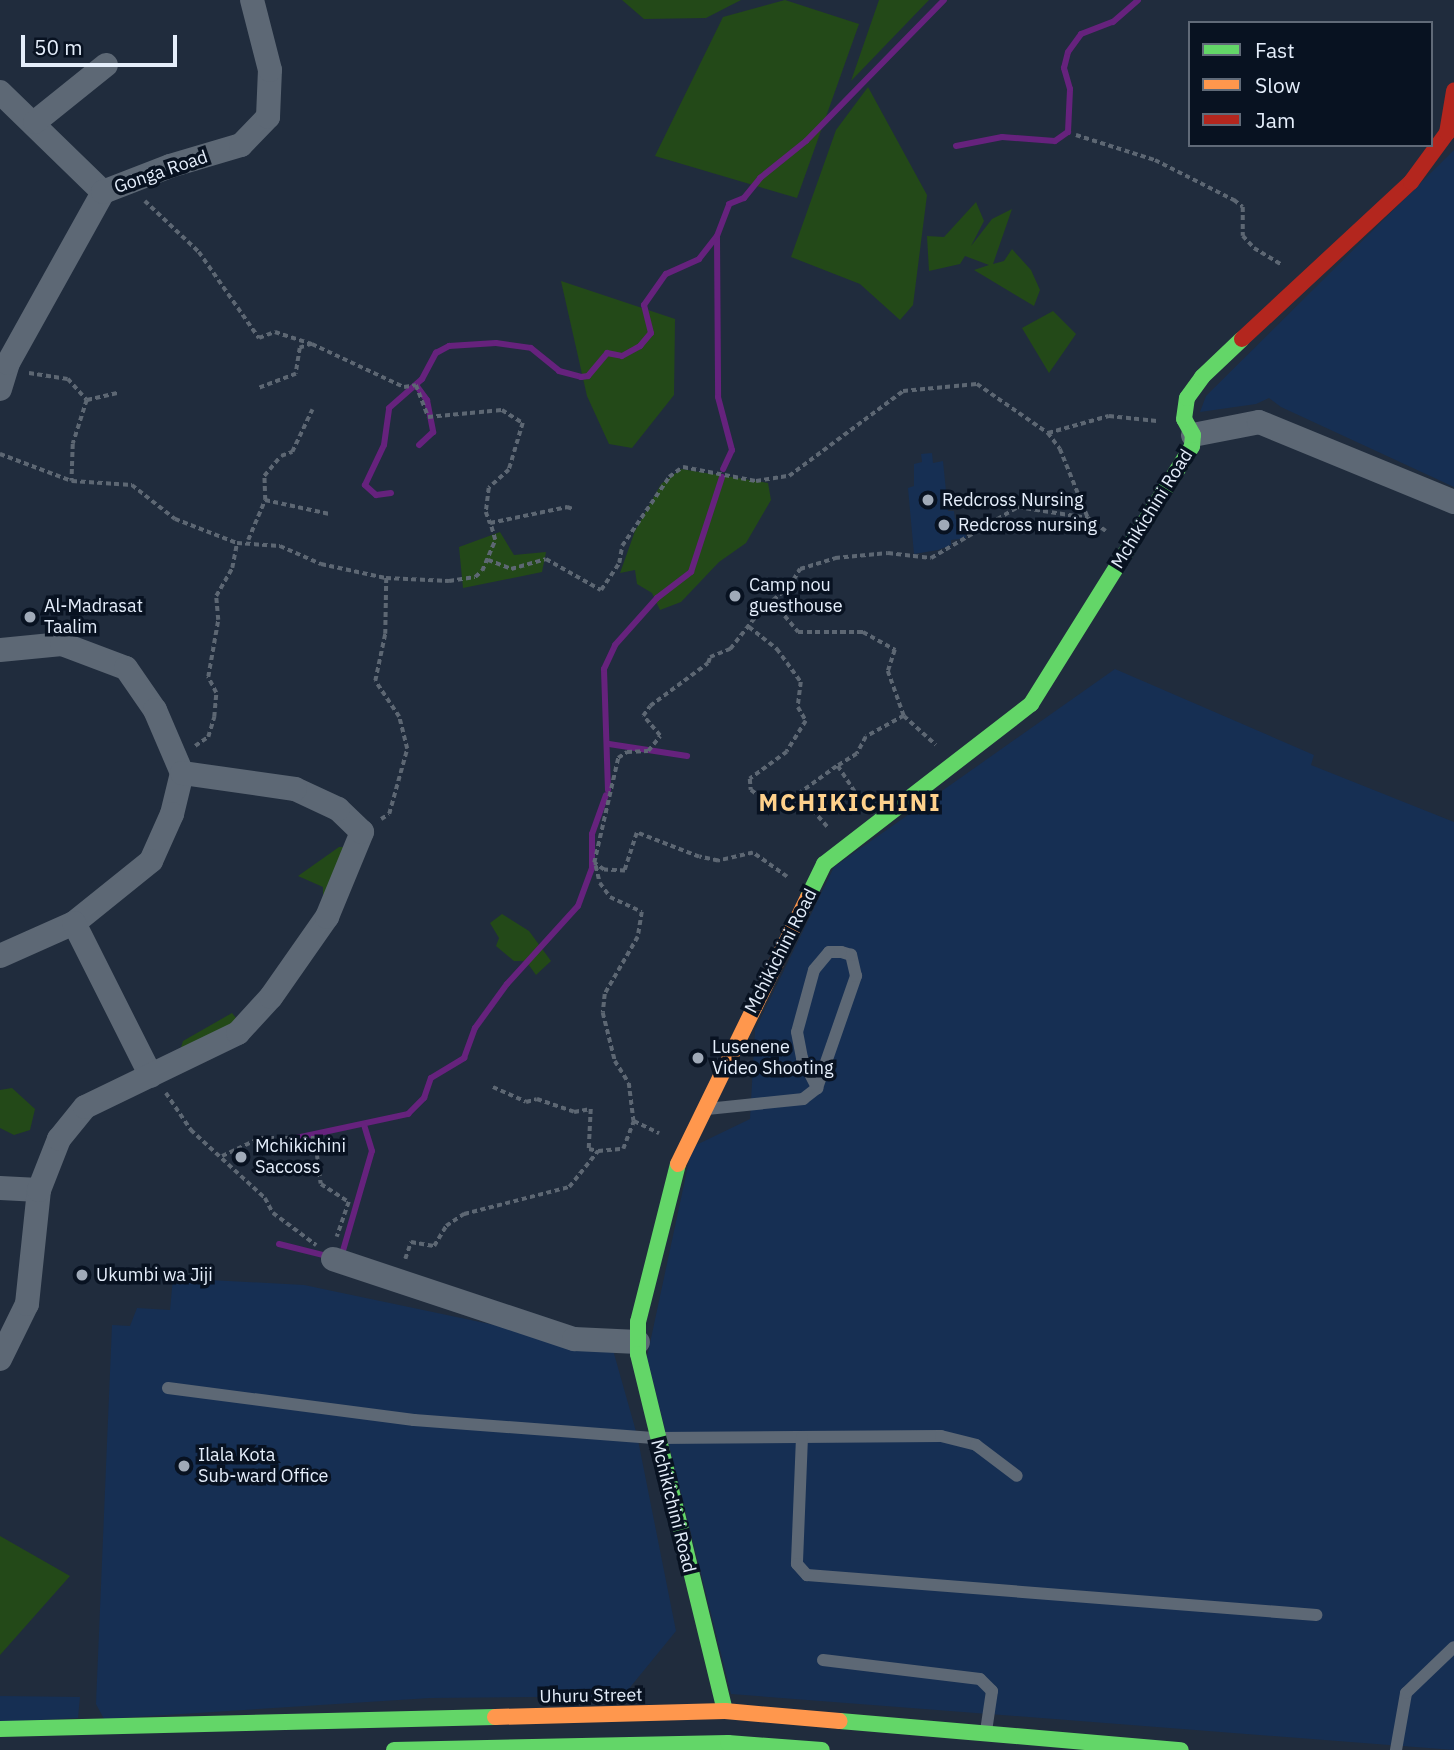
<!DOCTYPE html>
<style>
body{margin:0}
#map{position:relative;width:1454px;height:1750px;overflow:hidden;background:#202c3d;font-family:"IBM Plex Sans",sans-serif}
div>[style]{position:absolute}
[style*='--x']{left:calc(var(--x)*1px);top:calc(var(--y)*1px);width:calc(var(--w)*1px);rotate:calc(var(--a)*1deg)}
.built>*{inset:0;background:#162f53}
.green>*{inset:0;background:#234918}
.stream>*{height:6px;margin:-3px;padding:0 3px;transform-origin:3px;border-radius:3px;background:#66227d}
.path>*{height:3.5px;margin-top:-1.75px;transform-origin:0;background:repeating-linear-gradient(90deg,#5d6773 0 5px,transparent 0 8.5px)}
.lane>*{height:12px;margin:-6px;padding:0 6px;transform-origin:6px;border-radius:6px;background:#5d6875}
.street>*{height:24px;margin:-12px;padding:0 12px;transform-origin:12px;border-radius:12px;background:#5d6875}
.fast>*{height:16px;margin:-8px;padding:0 8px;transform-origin:8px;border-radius:8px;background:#63d668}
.slow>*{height:16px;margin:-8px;padding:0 8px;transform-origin:8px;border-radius:8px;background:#ff974d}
.jam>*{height:16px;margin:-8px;padding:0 8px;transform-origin:8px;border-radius:8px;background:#b3261e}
.dots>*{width:19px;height:19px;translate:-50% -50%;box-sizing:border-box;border:4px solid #081221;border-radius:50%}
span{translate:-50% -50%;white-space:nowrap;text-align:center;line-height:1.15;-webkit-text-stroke:7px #081221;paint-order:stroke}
.street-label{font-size:18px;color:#e5eefb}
.poi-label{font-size:18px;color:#e5eefb}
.left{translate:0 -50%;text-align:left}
.district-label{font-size:24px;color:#fed18c;font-weight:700;letter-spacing:2px}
.legend{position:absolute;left:1188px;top:21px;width:245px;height:126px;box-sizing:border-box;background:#081221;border:2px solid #606a78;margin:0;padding:9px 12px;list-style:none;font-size:21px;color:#e5eefb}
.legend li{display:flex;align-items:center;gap:14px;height:35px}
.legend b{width:35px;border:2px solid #606a78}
.scale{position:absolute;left:21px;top:35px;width:156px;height:32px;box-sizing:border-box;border:4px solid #e5eefb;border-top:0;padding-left:9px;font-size:21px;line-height:24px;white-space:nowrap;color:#e5eefb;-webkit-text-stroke:5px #081221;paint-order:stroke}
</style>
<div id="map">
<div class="built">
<div style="clip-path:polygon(1454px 150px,1454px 487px,1281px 407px,1269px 398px,1256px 404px,1200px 412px,1206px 396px)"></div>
<div style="clip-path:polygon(932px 453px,933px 463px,943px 461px,948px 511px,954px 511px,955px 519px,963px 518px,966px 538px,951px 540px,951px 545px,938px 550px,914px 554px,908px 488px,914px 486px,914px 464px,922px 462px,921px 454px)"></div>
<div style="clip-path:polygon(1115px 669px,1314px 755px,1311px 765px,1454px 822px,1454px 1750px,731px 1694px,647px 1357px,692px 1147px,750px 1119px,755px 1030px,834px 867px)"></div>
<div style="clip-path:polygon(173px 1278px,304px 1285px,613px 1350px,637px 1435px,676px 1631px,623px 1696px,430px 1698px,104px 1719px,96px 1704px,112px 1325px,130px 1326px,137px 1308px,170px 1310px)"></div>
<div style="clip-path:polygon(0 1696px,80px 1697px,78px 1718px,0 1722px)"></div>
</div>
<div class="green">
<div style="clip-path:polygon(622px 0,741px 0,706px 18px,644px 19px)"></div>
<div style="clip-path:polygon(785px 0,859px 24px,797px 198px,655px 156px,723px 17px)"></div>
<div style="clip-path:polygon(879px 0,929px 0,851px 81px)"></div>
<div style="clip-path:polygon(868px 87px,927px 195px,913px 305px,900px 320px,860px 284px,791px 257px,836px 130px)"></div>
<div style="clip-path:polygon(976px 202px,984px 221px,971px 246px,992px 219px,1012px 209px,993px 264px,1004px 261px,1012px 249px,1031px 270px,1040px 290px,1034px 306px,974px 270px,989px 265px,965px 256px,960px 264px,929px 271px,927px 236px,944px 237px)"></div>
<div style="clip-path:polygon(561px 281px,675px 319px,674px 395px,632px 448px,609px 444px,587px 396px)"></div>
<div style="clip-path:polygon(1053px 311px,1076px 334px,1049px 373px,1022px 328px)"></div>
<div style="clip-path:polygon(681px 469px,768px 483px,771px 500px,746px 543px,719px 562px,681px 602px,660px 610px,652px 593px,637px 584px,635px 570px,620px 573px,635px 531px,661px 484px)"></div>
<div style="clip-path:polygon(500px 532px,514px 555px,546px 552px,542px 572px,463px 588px,459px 547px)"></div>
<div style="clip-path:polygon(339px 847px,348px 847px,323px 899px,323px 887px,298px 876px)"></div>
<div style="clip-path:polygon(502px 914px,529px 931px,551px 961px,536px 975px,526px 961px,514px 961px,496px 946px,499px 938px,490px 923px)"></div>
<div style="clip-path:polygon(232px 1013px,240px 1023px,179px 1054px,183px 1041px)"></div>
<div style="clip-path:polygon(12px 1088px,35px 1109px,30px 1130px,14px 1135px,0 1128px,0 1090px)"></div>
<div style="clip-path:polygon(0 1536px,70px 1576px,0 1655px)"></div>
</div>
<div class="stream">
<div style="--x:956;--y:146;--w:47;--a:-11.1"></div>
<div style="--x:1002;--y:137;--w:53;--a:4.3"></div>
<div style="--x:1055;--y:141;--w:16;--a:-35"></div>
<div style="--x:1068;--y:132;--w:43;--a:-87.3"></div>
<div style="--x:1070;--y:89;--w:22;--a:-106"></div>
<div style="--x:1064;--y:68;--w:16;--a:-76"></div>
<div style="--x:1068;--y:52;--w:22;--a:-54"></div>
<div style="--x:1081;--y:34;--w:34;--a:-21"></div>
<div style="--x:1113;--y:22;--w:33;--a:-41"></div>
<div style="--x:717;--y:238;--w:159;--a:89.6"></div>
<div style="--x:718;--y:397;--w:55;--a:75.2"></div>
<div style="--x:732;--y:450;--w:21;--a:115"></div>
<div style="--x:416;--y:385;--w:19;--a:54"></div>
<div style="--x:427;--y:400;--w:33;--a:79"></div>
<div style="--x:433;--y:432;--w:19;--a:137"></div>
<div style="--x:391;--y:493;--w:15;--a:172"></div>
<div style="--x:376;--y:495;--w:15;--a:-138"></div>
<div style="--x:365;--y:485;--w:44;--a:-64.6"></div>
<div style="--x:384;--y:445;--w:37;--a:-82"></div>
<div style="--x:389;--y:408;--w:44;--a:-41.3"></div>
<div style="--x:422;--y:379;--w:30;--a:-62"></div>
<div style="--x:436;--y:353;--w:15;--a:-28"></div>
<div style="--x:449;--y:346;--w:47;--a:-3.7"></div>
<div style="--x:496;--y:343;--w:35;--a:8"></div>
<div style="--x:531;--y:348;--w:36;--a:39"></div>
<div style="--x:559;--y:371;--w:23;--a:15"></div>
<div style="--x:581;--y:377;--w:7;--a:-8"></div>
<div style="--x:588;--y:376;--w:30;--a:-50"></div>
<div style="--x:607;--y:353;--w:15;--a:11"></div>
<div style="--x:622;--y:356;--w:21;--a:-29"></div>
<div style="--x:640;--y:346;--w:17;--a:-50"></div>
<div style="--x:651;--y:333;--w:29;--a:-104"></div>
<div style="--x:644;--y:305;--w:38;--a:-55"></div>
<div style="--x:666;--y:274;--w:36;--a:-24"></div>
<div style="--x:699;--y:259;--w:29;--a:-52"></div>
<div style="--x:717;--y:236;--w:34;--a:-69"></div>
<div style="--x:729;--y:204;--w:16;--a:-22"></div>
<div style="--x:744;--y:198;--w:26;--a:-51"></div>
<div style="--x:760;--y:178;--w:59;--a:-38.8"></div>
<div style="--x:806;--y:141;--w:197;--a:-45.6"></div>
<div style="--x:609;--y:744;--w:79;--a:8.7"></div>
<div style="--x:608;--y:790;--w:121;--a:-91.9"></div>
<div style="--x:604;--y:669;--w:26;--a:-65"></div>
<div style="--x:615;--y:645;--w:63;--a:-48.2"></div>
<div style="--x:657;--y:598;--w:43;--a:-37.4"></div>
<div style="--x:691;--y:572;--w:100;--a:-71.9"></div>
<div style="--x:296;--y:1138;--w:115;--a:-12.1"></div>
<div style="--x:408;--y:1114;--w:23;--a:-45"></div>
<div style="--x:424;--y:1098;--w:21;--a:-71"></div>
<div style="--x:431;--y:1078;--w:39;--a:-31"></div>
<div style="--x:464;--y:1058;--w:32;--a:-70"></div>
<div style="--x:475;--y:1028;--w:54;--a:-54"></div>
<div style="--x:507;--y:984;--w:105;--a:-47.7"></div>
<div style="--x:578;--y:906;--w:40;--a:-69.8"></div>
<div style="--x:592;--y:868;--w:34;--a:-90"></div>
<div style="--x:592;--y:834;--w:41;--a:-70.3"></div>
<div style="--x:279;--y:1244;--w:49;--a:14"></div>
<div style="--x:342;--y:1254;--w:107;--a:-73.8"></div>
<div style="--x:372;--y:1151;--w:28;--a:-107"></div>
</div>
<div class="path">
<div style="--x:1076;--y:135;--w:83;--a:17.6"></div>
<div style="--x:1155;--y:160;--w:89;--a:26.9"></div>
<div style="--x:1234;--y:200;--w:11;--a:38"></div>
<div style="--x:1243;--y:207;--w:29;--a:90"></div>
<div style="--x:1243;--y:236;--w:16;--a:47"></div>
<div style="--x:1254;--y:248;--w:31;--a:31"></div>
<div style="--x:145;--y:201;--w:74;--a:43.4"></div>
<div style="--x:199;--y:252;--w:105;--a:55.1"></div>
<div style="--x:259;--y:338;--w:17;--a:-21"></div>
<div style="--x:275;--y:332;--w:39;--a:18"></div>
<div style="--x:312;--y:344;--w:13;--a:162"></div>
<div style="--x:300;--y:348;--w:26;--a:99"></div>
<div style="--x:296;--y:374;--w:40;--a:159"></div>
<div style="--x:312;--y:344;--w:102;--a:25.1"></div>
<div style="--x:404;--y:387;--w:12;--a:-9"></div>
<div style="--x:416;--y:385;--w:34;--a:69"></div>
<div style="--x:428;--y:417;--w:74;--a:-5.4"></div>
<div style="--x:502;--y:410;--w:25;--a:32"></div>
<div style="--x:523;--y:423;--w:49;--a:106.6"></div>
<div style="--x:509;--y:470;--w:27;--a:138"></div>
<div style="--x:489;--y:488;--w:24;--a:97"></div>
<div style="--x:486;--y:512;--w:12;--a:70"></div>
<div style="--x:29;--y:373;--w:39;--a:9"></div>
<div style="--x:68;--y:379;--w:28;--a:48"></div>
<div style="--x:87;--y:400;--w:46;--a:107.7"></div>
<div style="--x:73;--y:444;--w:37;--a:92"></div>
<div style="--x:87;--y:400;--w:32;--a:-13"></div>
<div style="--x:1048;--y:433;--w:20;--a:53"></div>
<div style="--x:1060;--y:449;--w:74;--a:67.9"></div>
<div style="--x:1088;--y:518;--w:22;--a:36"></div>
<div style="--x:0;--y:454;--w:77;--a:20.6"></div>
<div style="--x:72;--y:481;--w:60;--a:3.8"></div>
<div style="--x:132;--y:485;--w:55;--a:38.3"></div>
<div style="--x:175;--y:519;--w:66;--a:21.2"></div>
<div style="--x:265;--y:500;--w:24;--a:-92"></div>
<div style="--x:264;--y:476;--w:26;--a:-50"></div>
<div style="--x:281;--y:456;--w:12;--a:-20"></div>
<div style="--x:292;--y:452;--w:47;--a:-64.5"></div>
<div style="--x:248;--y:540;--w:43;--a:-67"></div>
<div style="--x:265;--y:500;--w:66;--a:12.2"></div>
<div style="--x:488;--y:560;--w:25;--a:21"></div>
<div style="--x:511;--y:569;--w:36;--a:-16"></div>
<div style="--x:546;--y:559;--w:63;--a:29.4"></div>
<div style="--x:601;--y:590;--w:32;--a:-56"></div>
<div style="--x:619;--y:563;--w:17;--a:-80"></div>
<div style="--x:622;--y:546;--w:83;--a:-55.7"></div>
<div style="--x:669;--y:477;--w:17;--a:-36"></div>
<div style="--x:683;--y:467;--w:74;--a:10.9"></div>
<div style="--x:756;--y:481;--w:33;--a:-9"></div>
<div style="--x:789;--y:476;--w:142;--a:-36.7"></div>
<div style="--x:903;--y:391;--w:74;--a:-5.4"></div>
<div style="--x:977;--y:384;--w:86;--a:34.6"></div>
<div style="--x:1048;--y:433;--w:63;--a:-15.6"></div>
<div style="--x:1109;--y:416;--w:48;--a:5.9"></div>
<div style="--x:774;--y:603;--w:38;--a:50"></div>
<div style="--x:798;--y:632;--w:65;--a:0"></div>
<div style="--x:863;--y:632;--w:37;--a:29"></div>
<div style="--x:895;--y:650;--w:22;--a:108"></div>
<div style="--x:888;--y:671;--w:48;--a:70.4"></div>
<div style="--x:904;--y:716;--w:43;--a:151.1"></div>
<div style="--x:866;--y:737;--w:19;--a:118"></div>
<div style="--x:857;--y:754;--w:22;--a:148"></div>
<div style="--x:838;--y:766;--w:42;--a:56.7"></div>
<div style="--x:749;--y:627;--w:36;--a:38"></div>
<div style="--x:777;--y:649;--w:41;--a:54"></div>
<div style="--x:801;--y:682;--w:25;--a:97"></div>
<div style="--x:798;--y:707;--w:16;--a:60"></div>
<div style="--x:806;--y:721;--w:36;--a:122"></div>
<div style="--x:787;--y:752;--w:46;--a:143.9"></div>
<div style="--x:750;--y:779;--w:11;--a:85"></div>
<div style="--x:751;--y:790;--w:32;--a:36"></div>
<div style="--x:777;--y:809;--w:26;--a:-36"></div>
<div style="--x:904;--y:716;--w:43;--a:42.2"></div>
<div style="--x:195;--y:746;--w:16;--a:-35"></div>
<div style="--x:208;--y:737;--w:21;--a:-73"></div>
<div style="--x:214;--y:717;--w:24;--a:-85"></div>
<div style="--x:216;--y:693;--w:18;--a:-117"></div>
<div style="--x:208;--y:677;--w:58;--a:-80"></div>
<div style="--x:218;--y:620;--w:24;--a:-95"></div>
<div style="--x:216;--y:596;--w:32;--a:-60"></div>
<div style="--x:232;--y:568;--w:25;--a:-79"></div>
<div style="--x:237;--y:543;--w:43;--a:4"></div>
<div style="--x:280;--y:546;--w:45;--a:23.7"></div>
<div style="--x:321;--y:564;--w:66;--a:12.2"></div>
<div style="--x:386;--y:578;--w:63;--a:2.7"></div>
<div style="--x:449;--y:581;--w:26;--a:-9"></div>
<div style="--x:475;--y:577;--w:9;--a:-41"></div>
<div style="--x:482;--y:571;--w:34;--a:-67"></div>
<div style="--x:495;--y:540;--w:18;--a:-106"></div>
<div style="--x:490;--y:523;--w:79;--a:-11.7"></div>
<div style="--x:567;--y:507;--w:6;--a:18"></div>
<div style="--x:381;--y:819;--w:9;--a:-32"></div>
<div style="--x:389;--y:814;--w:67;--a:-74.5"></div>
<div style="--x:407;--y:749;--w:33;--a:-104"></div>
<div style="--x:399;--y:717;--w:43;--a:-123.7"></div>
<div style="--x:375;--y:681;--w:48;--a:-78"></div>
<div style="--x:385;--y:634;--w:56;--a:-89"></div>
<div style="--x:827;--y:827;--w:44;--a:-131.3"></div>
<div style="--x:798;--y:794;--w:49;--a:-35.9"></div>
<div style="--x:596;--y:866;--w:17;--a:77"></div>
<div style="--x:600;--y:883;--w:17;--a:54"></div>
<div style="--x:610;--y:897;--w:35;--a:25"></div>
<div style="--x:642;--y:912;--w:25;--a:99"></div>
<div style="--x:638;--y:937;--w:66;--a:120.1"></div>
<div style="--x:605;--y:994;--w:19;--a:96"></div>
<div style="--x:603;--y:1013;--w:49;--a:76"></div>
<div style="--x:615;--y:1061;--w:26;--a:58"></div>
<div style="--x:629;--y:1083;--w:38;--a:83"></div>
<div style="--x:787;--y:877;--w:42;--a:-144.8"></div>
<div style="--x:753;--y:853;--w:36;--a:167"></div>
<div style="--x:718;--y:861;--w:19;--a:-168"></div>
<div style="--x:699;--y:857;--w:66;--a:-158.8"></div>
<div style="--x:637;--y:833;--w:40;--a:108"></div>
<div style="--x:625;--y:871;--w:21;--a:-177"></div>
<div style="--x:604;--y:870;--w:12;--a:-145"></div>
<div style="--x:594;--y:863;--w:108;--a:-77.1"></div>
<div style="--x:618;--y:758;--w:11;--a:-34"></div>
<div style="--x:627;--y:752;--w:21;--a:-3"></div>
<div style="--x:648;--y:751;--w:19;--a:-51"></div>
<div style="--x:660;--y:736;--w:26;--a:-130"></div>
<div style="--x:643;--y:716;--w:12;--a:-55"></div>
<div style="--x:650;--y:706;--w:72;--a:-36.6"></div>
<div style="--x:708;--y:663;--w:6;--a:-72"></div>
<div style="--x:710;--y:657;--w:22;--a:-22"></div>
<div style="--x:730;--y:649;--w:48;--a:-51.7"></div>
<div style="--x:760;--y:611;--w:38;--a:-40"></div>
<div style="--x:789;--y:587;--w:21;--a:-59"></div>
<div style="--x:800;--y:569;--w:37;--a:-17"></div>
<div style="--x:835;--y:558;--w:53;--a:-5.4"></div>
<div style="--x:888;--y:553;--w:43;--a:6.6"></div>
<div style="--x:931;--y:558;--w:101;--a:-30.4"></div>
<div style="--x:1018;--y:507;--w:71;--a:8.9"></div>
<div style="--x:493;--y:1087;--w:36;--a:24"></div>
<div style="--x:526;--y:1102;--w:11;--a:-15"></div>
<div style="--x:537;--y:1099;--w:39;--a:19"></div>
<div style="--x:574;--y:1112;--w:17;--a:-10"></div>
<div style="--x:591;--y:1109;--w:40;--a:92.9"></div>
<div style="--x:589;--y:1149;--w:9;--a:13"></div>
<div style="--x:166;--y:1093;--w:45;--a:56"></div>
<div style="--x:191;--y:1130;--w:100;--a:42.6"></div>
<div style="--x:265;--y:1198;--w:17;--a:62"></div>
<div style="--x:273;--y:1213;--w:54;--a:36.7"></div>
<div style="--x:222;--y:1156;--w:42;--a:-25.3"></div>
<div style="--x:260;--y:1138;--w:55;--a:0"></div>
<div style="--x:315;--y:1138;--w:46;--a:82.6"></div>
<div style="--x:321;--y:1184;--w:33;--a:33"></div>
<div style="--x:349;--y:1202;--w:37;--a:109"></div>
<div style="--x:405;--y:1259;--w:18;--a:-71"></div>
<div style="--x:411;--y:1242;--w:23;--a:10"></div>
<div style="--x:434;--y:1246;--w:23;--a:-59"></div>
<div style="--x:446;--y:1226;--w:22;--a:-34"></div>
<div style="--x:464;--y:1214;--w:108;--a:-14.4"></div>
<div style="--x:569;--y:1187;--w:46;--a:-51.1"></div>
<div style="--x:598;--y:1151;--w:25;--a:-5"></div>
<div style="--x:623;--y:1149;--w:30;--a:-69"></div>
<div style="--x:634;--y:1121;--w:28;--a:26"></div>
</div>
<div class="lane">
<div style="--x:707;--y:1109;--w:97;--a:-5.9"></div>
<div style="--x:803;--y:1099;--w:18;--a:-38"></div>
<div style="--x:817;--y:1088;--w:119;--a:-70.8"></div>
<div style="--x:856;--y:976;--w:22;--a:-103"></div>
<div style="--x:851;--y:955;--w:10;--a:-163"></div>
<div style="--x:841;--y:952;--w:12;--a:180"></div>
<div style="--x:829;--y:952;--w:23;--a:130"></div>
<div style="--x:814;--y:970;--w:64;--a:105.3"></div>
<div style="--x:797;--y:1032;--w:26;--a:79"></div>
<div style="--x:802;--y:1058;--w:34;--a:63"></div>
<div style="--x:168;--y:1388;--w:248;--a:7.4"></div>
<div style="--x:414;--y:1420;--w:243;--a:4.3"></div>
<div style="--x:656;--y:1438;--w:285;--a:-0.4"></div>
<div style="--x:941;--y:1436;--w:36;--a:14"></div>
<div style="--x:976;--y:1445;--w:51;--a:37.1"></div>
<div style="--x:802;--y:1437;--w:127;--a:92.3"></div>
<div style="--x:797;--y:1564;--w:15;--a:48"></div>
<div style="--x:807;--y:1575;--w:511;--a:4.49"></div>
<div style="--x:823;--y:1660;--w:158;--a:6.9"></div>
<div style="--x:980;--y:1679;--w:17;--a:45"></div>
<div style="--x:992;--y:1691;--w:40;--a:98.5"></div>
<div style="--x:1396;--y:1750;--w:58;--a:-80"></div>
<div style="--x:1406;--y:1693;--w:66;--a:-43.8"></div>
</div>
<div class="street">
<div style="--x:0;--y:92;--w:144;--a:44.2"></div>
<div style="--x:35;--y:122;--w:91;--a:-38.8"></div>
<div style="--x:0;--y:389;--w:27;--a:-73"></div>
<div style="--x:8;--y:363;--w:196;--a:-60.9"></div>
<div style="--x:103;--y:192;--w:72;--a:-21.2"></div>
<div style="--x:170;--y:166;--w:74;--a:-16.5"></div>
<div style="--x:241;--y:145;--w:39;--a:-46"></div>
<div style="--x:268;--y:117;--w:47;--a:-87.6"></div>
<div style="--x:270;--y:70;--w:72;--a:-104.4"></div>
<div style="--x:1193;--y:435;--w:67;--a:-11.1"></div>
<div style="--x:1259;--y:422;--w:211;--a:22.3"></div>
<div style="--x:0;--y:650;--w:62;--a:-5.5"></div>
<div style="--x:62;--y:644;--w:68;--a:20.6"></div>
<div style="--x:126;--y:668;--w:51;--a:55.4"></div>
<div style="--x:155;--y:710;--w:69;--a:66.8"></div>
<div style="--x:182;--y:773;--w:42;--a:103.7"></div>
<div style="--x:172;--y:814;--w:51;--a:114.1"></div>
<div style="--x:151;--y:861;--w:99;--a:141.2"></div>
<div style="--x:74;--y:923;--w:81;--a:156"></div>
<div style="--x:74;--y:923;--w:171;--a:63.3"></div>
<div style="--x:0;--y:1188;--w:39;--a:3"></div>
<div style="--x:333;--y:1259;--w:254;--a:18.4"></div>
<div style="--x:574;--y:1339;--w:64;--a:2.7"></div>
<div style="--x:0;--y:1359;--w:61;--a:-63.9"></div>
<div style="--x:27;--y:1304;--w:115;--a:-84"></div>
<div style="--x:39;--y:1190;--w:55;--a:-68.6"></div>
<div style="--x:59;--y:1139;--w:41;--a:-50.9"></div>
<div style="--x:85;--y:1107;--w:170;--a:-25.8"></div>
<div style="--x:238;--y:1033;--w:49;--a:-47.5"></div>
<div style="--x:271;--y:997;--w:98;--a:-55"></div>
<div style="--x:327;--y:917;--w:92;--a:-67.6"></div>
<div style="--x:362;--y:832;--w:33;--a:-136"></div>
<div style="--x:338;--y:809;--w:47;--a:-155.1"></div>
<div style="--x:295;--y:789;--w:114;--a:-171.9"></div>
</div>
<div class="fast">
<div style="--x:808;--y:897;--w:37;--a:-64"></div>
<div style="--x:824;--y:864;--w:262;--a:-37.7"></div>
<div style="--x:1031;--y:704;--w:304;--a:-58"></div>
<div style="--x:1192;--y:446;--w:11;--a:-85"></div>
<div style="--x:1193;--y:435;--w:18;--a:-119"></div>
<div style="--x:1184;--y:419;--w:21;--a:-82"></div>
<div style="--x:1187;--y:398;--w:26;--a:-54"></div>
<div style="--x:1202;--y:377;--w:55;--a:-43.5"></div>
<div style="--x:678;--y:1164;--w:163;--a:104.2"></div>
<div style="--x:638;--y:1322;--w:32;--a:90"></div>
<div style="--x:638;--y:1354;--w:367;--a:76.3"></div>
<div style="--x:840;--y:1721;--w:342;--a:4.9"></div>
<div style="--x:0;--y:1729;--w:495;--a:-1.4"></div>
<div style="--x:394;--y:1750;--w:334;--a:-1.2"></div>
<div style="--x:728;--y:1743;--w:94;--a:4.3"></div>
</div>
<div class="slow">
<div style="--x:678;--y:1164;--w:297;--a:-64"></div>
<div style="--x:495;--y:1717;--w:230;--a:-1.5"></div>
<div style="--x:725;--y:1711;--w:115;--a:5"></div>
</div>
<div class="jam">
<div style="--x:1242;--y:339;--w:231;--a:-42.9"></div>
<div style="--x:1411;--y:182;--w:61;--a:-53.7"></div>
<div style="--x:1447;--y:133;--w:43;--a:-80.5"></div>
</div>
<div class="dots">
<div style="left:928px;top:500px;background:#a0aab8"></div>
<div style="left:944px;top:525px;background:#a0aab8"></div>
<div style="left:735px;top:596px;background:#a0aab8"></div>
<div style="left:30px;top:617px;background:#a0aab8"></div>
<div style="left:698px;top:1058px;background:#a0aab8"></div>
<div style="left:241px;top:1157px;background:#a0aab8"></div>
<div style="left:82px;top:1275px;background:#a0aab8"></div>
<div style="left:184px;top:1466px;background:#a0aab8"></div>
</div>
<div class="street-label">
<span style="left:161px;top:172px;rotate:-19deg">Gonga Road</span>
<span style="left:1152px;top:509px;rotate:-58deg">Mchikichini Road</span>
<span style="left:781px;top:951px;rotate:-63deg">Mchikichini Road</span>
<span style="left:673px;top:1506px;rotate:76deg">Mchikichini Road</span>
<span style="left:591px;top:1696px;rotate:-1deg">Uhuru Street</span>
</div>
<div class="poi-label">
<span class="left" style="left:942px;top:500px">Redcross Nursing</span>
<span class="left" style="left:958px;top:525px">Redcross nursing</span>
<span class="left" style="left:749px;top:596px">Camp nou<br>guesthouse</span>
<span class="left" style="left:44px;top:617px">Al-Madrasat<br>Taalim</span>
<span class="left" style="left:712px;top:1058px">Lusenene<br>Video Shooting</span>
<span class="left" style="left:255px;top:1157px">Mchikichini<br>Saccoss</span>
<span class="left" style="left:96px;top:1275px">Ukumbi wa Jiji</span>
<span class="left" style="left:198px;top:1466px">Ilala Kota<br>Sub-ward Office</span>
</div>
<div class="district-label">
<span style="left:850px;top:803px">MCHIKICHINI</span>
</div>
<ul class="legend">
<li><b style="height:9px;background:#63d668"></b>Fast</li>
<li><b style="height:9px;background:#ff974d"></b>Slow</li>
<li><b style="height:9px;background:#b3261e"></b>Jam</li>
</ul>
<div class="scale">50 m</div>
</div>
